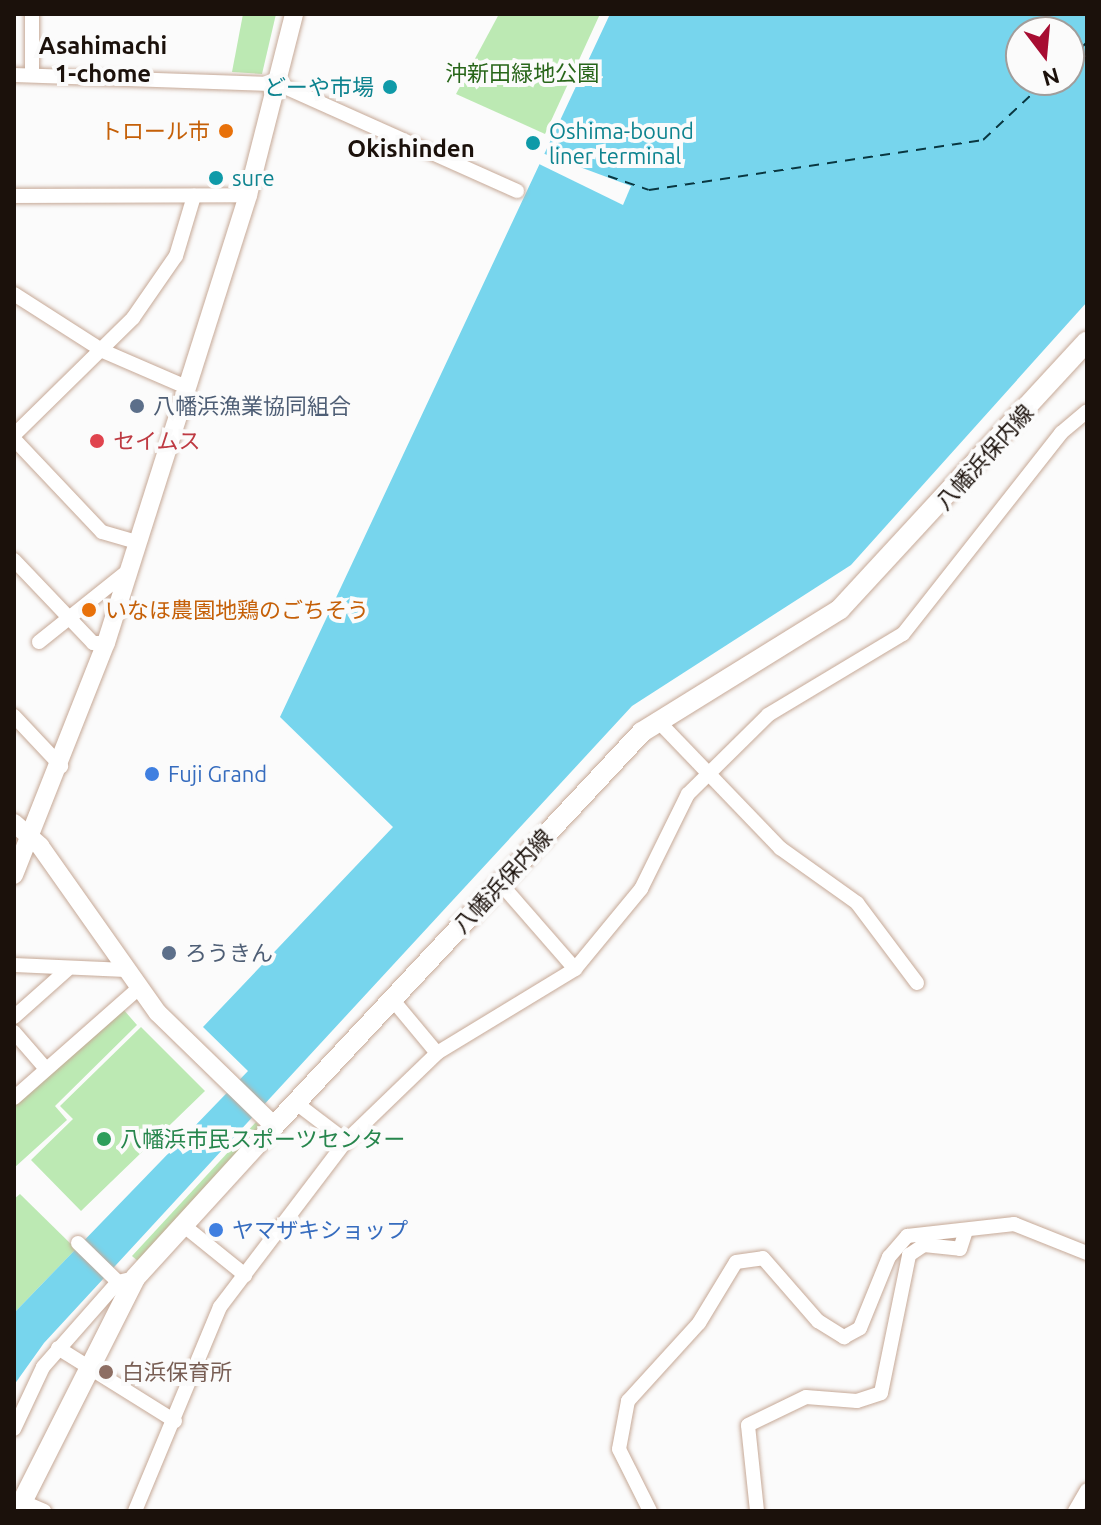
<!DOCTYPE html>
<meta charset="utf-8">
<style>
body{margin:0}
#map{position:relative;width:1101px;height:1525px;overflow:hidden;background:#fbfbfb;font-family:Ubuntu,"Noto Sans JP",sans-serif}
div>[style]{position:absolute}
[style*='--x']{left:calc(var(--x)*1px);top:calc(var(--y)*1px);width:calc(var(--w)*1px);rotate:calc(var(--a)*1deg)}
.green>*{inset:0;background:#bce9b3}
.water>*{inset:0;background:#77d5ed}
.pier>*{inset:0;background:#fbfbfb}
.ferry>*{height:2px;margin-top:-1px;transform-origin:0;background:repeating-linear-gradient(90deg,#093741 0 10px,transparent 0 18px)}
.roads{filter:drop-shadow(0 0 2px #c6a997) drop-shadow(0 0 2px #c6a997)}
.minor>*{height:14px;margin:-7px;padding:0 7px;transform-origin:7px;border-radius:7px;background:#fff}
.tertiary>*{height:18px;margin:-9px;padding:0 9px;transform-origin:9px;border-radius:9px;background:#fff}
.secondary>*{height:20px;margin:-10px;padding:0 10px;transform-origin:10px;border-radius:10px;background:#fff}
.dots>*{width:22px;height:22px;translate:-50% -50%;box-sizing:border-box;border:4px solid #fbfbfb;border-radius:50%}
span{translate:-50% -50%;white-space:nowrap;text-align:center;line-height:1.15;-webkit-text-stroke:8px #fbfbfb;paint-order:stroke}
.park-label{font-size:22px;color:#28661a}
.culture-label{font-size:22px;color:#0d838f}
.right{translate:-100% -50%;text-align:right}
.left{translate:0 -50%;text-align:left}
.food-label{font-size:22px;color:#c56008}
.service-label{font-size:22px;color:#4e5e75}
.health-label{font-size:22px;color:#be3a42}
.street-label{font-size:22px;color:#1b110b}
.shop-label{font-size:22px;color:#366cbe}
.leisure-label{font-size:22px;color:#27864d}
.education-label{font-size:22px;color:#785e54}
.neighbourhood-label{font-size:24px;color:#1b110b;font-weight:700}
.frame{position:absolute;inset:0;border:16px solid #1b110b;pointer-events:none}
.north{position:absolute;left:1005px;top:16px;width:80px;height:80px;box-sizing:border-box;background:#fbfbfb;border:2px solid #a19d9b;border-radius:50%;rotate:164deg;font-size:22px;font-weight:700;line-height:32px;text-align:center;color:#1b110b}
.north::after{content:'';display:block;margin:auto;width:28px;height:36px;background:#a70d32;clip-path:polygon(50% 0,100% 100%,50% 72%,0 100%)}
</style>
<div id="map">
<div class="green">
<div style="clip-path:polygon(243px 14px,276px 14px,262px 74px,232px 72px)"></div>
<div style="clip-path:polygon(499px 14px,600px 14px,545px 134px,456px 94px)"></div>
<div style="clip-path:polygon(123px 1009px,137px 1025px,55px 1106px,67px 1120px,14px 1168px,14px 1105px)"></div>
<div style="clip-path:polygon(141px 1027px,205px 1091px,81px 1211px,31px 1160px,73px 1119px,60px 1106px)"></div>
<div style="clip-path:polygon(256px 1122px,262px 1129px,140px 1263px,132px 1256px)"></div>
<div style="clip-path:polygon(20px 1194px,76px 1249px,14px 1313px,14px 1199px)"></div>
</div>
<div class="water">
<div style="clip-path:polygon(evenodd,610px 14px,1087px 14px,1087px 302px,851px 565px,632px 706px,44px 1343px,14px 1385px,14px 1313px,248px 1071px,203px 1027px,393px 827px,280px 717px,610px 14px,1021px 32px,1069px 32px,1069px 80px,1021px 80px,1021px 32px)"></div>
</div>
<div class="pier">
<div style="clip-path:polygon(542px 153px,631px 186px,623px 205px,537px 163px)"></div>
</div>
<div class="ferry">
<div style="--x:1069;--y:59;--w:25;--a:-43"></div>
<div style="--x:608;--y:176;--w:43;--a:18.9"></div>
<div style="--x:649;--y:190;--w:338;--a:-8.5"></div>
<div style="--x:983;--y:140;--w:88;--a:-43.2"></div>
</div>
<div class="roads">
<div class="minor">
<div style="--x:14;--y:75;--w:264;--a:2"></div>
<div style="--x:278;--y:84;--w:262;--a:24.1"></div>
<div style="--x:32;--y:75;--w:61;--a:-90"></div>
<div style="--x:14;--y:196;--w:234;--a:-0.2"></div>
<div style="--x:14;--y:294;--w:106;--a:32.6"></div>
<div style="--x:103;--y:351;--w:90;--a:23.4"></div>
<div style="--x:14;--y:435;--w:167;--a:-44.5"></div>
<div style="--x:133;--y:318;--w:75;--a:-55.3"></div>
<div style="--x:176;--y:256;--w:63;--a:-73.3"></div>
<div style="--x:14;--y:439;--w:128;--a:46.6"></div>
<div style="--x:102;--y:532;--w:36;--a:16"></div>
<div style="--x:14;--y:560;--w:115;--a:46.4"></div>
<div style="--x:93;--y:643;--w:13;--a:0"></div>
<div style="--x:39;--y:642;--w:115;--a:-38.7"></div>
<div style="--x:14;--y:716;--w:69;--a:46.8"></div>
<div style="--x:657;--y:720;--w:178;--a:46.1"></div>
<div style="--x:780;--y:848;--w:95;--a:35.5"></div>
<div style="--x:857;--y:903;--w:100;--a:53.1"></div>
<div style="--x:500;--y:883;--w:114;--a:48.9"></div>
<div style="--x:14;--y:965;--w:112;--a:2.6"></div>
<div style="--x:392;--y:999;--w:70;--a:50.2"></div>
<div style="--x:14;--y:1017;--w:71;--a:-41.6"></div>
<div style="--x:14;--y:1032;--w:49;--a:49.1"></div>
<div style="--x:14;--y:1098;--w:168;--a:-41.4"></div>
<div style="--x:296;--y:1103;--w:63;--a:37.2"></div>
<div style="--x:183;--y:1225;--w:80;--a:38.9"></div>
<div style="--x:78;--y:1243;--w:56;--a:44.3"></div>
<div style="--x:58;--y:1348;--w:138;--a:32"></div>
<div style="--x:14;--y:1429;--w:68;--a:-64.9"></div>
<div style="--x:43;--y:1367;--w:113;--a:-48.6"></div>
<div style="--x:118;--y:1282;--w:17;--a:-13"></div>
<div style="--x:23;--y:1502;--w:23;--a:23"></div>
<div style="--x:135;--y:1511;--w:221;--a:-67.4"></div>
<div style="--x:220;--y:1307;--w:208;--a:-52.8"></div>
<div style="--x:346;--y:1141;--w:127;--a:-44"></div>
<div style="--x:437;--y:1053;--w:162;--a:-31.3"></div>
<div style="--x:575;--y:969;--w:104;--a:-50.5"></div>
<div style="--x:641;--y:889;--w:106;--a:-63.7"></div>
<div style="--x:688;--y:794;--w:112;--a:-44.6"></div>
<div style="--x:768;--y:715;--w:157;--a:-31"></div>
<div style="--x:903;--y:634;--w:256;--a:-51.8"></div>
<div style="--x:1061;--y:433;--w:34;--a:-40"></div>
<div style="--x:650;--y:1511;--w:69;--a:-116.6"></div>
<div style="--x:619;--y:1449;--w:49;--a:-79.4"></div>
<div style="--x:628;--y:1401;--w:105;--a:-47.7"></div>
<div style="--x:699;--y:1323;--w:71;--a:-58.8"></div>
<div style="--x:736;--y:1262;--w:27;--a:-8"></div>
<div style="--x:763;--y:1258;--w:84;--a:48.9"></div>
<div style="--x:818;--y:1321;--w:31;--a:32"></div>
<div style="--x:844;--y:1337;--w:18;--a:-29"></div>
<div style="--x:860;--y:1328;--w:77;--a:-67.8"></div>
<div style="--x:889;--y:1257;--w:28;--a:-49"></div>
<div style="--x:907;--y:1236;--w:108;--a:-6.4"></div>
<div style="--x:1014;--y:1224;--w:79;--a:21.7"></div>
<div style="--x:757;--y:1511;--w:86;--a:-96"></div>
<div style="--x:748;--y:1425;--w:64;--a:-25.8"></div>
<div style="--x:806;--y:1397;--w:51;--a:4.5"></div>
<div style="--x:857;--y:1401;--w:25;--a:-18"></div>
<div style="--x:881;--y:1393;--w:141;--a:-78.5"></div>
<div style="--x:909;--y:1255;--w:18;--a:-34"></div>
<div style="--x:924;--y:1245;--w:36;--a:6"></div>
<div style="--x:960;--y:1249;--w:16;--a:-72"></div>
<div style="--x:1075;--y:1511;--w:24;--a:-60"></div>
</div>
<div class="tertiary">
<div style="--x:14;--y:823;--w:35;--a:41"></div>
<div style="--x:40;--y:846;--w:204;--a:54.8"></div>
<div style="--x:158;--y:1013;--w:162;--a:44.2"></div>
<div style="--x:14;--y:875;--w:250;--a:-68.4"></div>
<div style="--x:106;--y:643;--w:470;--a:-72.4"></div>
<div style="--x:248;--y:195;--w:187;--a:-75.7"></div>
</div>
<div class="secondary">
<div style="--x:14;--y:1502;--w:7;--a:34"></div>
<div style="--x:20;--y:1506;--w:255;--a:-63.2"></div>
<div style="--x:135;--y:1278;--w:206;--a:-47.6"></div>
<div style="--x:274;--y:1126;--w:539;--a:-46.95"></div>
<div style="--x:642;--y:732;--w:233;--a:-31.8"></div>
<div style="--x:840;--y:609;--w:364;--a:-47.3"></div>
</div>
</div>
<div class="dots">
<div style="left:390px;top:87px;background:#0f9aa8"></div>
<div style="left:226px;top:131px;background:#e8710a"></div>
<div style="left:533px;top:143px;background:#0f9aa8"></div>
<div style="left:216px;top:178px;background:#0f9aa8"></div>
<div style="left:137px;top:406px;background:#5c6f8a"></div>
<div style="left:97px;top:441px;background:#e0444e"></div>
<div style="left:89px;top:610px;background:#e8710a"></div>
<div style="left:152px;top:774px;background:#3f7fe0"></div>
<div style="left:169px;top:953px;background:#5c6f8a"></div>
<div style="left:104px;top:1139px;background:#2e9e5b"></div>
<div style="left:216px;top:1230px;background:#3f7fe0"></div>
<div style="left:106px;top:1372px;background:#8d6e63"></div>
</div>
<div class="park-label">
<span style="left:522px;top:73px">沖新田緑地公園</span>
</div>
<div class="culture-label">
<span class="right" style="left:374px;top:87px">どーや市場</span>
<span class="left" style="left:549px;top:143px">Oshima-bound<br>liner terminal</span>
<span class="left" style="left:232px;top:178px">sure</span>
</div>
<div class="food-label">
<span class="right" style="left:210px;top:131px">トロール市</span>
<span class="left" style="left:105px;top:610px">いなほ農園地鶏のごちそう</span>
</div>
<div class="service-label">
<span class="left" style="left:153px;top:406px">八幡浜漁業協同組合</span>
<span class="left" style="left:185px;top:953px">ろうきん</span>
</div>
<div class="health-label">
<span class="left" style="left:113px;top:441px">セイムス</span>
</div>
<div class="street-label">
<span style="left:984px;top:457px;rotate:-48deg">八幡浜保内線</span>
<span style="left:502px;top:881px;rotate:-47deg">八幡浜保内線</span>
</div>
<div class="shop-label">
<span class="left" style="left:168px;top:774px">Fuji Grand</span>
<span class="left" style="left:232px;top:1230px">ヤマザキショップ</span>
</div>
<div class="leisure-label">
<span class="left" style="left:120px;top:1139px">八幡浜市民スポーツセンター</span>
</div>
<div class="education-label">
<span class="left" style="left:122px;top:1372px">白浜保育所</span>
</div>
<div class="neighbourhood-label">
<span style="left:103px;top:60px">Asahimachi<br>1-chome</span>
<span style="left:411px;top:149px">Okishinden</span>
</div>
<div class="frame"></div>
<div class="north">N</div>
</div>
